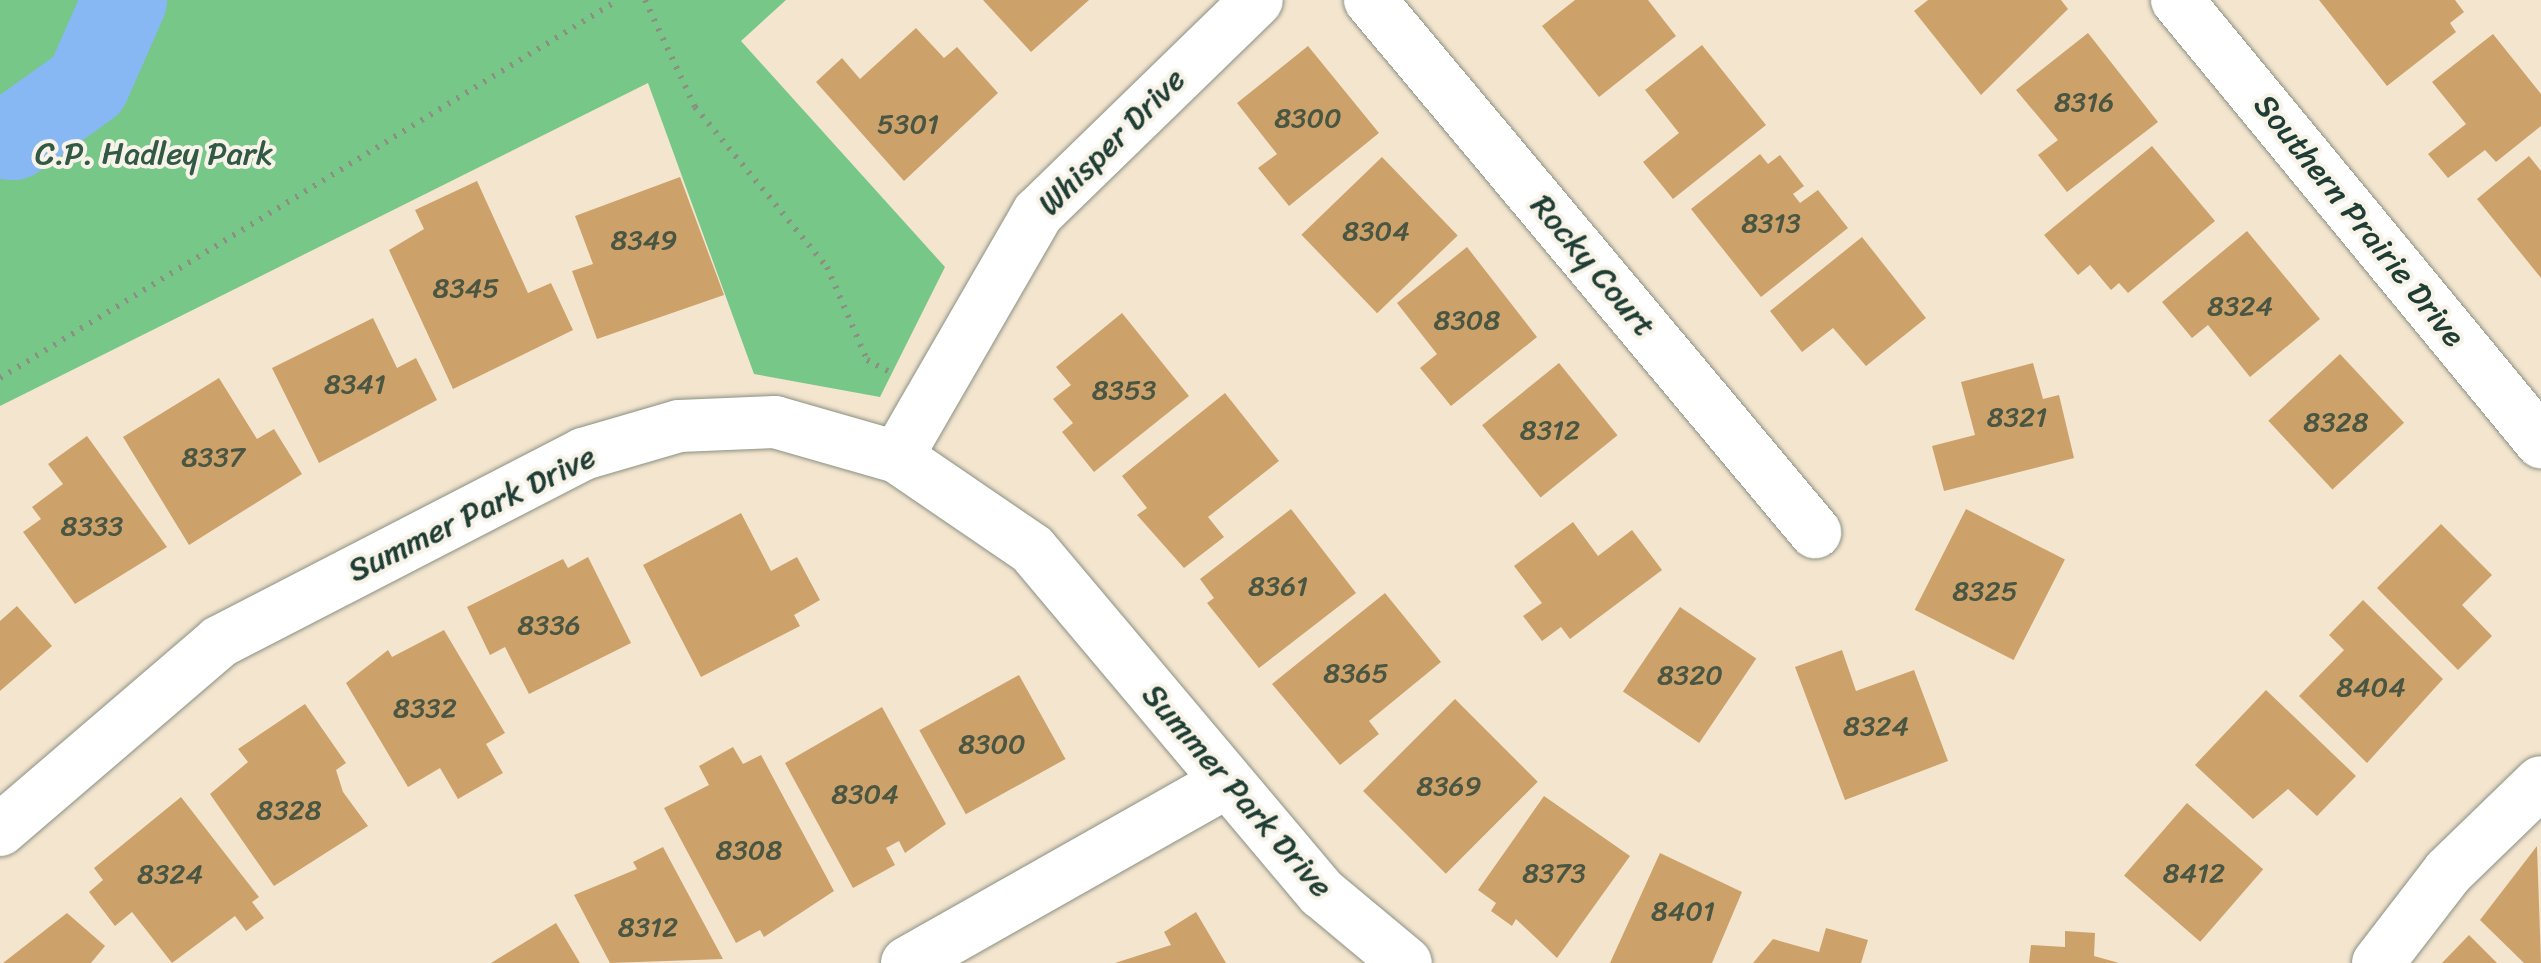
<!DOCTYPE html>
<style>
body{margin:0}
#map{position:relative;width:2541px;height:963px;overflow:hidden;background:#f4e5cf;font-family:Sriracha,sans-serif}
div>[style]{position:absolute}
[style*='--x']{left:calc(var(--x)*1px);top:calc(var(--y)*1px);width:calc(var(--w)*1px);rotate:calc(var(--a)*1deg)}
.green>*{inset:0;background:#77c788}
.river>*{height:85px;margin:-42.5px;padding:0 42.5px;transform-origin:42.5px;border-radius:42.5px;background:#87b8f3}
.building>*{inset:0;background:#cca26a;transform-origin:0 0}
.path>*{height:6px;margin-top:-3px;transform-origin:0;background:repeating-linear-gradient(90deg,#8a9182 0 2.5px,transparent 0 10.5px)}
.roads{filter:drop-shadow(0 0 2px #8a9182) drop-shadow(0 0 2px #8a9182)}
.minor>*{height:52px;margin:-26px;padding:0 26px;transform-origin:26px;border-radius:26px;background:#fff}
span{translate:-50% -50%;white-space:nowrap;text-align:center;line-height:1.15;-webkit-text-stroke:8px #f7f3e8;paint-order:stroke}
.number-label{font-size:28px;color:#4a5642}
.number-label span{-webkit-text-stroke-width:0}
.street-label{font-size:32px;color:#1f3d34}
.park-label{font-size:32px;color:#315945}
</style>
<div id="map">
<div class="green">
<div style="clip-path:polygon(0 0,786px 0,741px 41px,945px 267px,880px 397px,754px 374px,648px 83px,0 406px)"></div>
</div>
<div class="river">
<div style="--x:0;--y:136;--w:13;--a:4"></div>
<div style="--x:13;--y:137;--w:91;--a:-35.6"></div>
<div style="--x:87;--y:84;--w:92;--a:-66.2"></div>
</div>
<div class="building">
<div style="clip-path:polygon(983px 0,1089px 0,1031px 52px)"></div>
<div style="clip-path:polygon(1575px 0,1648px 0,1676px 36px,1599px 97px,1542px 26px)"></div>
<div style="clip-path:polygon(1928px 0,2061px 0,2068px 9px,1981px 95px,1914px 11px)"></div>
<div style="clip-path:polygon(2319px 0,2455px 0,2464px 12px,2450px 23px,2456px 32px,2387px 86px)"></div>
<div style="clip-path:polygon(916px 28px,944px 58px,957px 47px,998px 93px,904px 181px,816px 82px,842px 58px,860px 79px)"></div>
<div style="clip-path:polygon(2088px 33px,2158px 122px,2067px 192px,2038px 155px,2058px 140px,2016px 90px)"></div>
<div style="clip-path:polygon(2493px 34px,2541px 94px,2541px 126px,2496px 162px,2485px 150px,2448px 178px,2428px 154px,2466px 124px,2432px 82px)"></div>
<div style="clip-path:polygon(1702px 45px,1766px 125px,1673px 199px,1643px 162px,1679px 133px,1645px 90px)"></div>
<div style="clip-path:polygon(1308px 46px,1379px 133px,1289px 206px,1258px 168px,1277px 154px,1237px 103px)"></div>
<div style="clip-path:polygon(2152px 146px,2215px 221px,2128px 293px,2119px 283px,2111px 290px,2090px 265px,2078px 275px,2044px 235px)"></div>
<div style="clip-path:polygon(1760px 154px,1768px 164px,1780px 155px,1804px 186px,1793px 194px,1800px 203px,1818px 190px,1848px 228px,1761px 297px,1691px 209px)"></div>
<div style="clip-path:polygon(2529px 156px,2541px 171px,2541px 278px,2477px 199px)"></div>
<div style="left:1382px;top:157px;width:109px;height:112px;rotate:46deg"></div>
<div style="clip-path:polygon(680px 177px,724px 295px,597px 339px,572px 271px,593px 264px,575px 216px)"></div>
<div style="clip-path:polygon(477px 181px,528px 293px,551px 283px,573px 330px,453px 389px,389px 250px,424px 229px,415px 210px)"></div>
<div style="clip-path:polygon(2247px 231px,2320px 319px,2250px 377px,2208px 325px,2192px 338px,2162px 302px)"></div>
<div style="clip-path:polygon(1862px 237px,1926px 318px,1866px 366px,1833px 328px,1802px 352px,1770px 311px)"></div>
<div style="clip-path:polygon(1467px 247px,1537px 337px,1451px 406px,1420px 368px,1437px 354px,1397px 303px)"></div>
<div style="clip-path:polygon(1122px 313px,1189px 396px,1094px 472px,1062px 432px,1073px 423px,1053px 399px,1071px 385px,1056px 367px)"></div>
<div style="clip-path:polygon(373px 318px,397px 368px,416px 358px,437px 400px,319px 463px,272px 368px)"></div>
<div style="left:2340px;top:354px;width:94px;height:98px;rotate:47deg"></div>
<div style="left:1559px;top:363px;width:93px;height:99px;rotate:51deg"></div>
<div style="clip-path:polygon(2033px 363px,2043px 399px,2059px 395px,2074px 458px,1944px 491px,1932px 446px,1975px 435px,1961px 382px)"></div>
<div style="clip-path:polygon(219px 378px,257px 439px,274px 429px,302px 474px,189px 545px,123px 437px)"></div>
<div style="clip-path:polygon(1225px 393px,1279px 461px,1208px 517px,1224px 537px,1184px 568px,1137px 515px,1147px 508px,1122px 476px)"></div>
<div style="clip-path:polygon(87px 436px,167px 547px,75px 604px,23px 532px,41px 519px,32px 507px,63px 484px,48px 464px)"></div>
<div style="clip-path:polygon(1291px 509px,1356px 593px,1259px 668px,1207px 603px,1214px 598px,1200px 579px)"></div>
<div style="left:1966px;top:509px;width:111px;height:113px;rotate:27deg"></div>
<div style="clip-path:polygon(741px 513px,771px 571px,797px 557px,820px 600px,794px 615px,800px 626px,701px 677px,643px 565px)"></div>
<div style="clip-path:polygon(1573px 522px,1598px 556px,1632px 530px,1662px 570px,1570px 639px,1561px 627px,1542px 641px,1523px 616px,1542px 603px,1514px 566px)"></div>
<div style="clip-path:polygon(2441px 524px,2492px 575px,2462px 605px,2492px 636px,2458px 670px,2377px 588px)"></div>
<div style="clip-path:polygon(588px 557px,631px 643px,529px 694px,505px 647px,490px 655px,467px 607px,563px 559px,568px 568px)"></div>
<div style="clip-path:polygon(1385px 593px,1441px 662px,1369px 721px,1379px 734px,1340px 765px,1272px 684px)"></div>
<div style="clip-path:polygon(2363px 600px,2443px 679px,2367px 763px,2299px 696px,2344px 650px,2329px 635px)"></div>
<div style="clip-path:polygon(17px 606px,52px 646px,0 691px,0 621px)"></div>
<div style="left:1680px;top:607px;width:92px;height:102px;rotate:34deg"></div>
<div style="clip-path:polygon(444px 630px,505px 733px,486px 744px,503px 773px,458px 799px,440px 768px,408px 787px,346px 683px,388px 650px,392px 657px)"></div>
<div style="clip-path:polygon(1842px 650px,1856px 691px,1914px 670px,1948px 761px,1845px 800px,1795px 667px)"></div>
<div style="left:1019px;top:675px;width:96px;height:114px;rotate:61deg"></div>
<div style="clip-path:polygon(2266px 690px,2356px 776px,2317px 816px,2288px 789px,2253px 819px,2195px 765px)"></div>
<div style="left:1455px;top:699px;width:117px;height:130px;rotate:45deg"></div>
<div style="clip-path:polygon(305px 704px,346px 763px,336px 770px,343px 792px,368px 826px,274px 886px,210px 794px,248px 762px,238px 749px)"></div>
<div style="clip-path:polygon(882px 707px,946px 824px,905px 853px,899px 841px,886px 848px,895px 865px,853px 888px,785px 763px)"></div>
<div style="clip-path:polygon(733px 747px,743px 764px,761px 755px,834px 891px,764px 937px,760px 930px,736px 943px,664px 808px,709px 785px,699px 766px)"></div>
<div style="clip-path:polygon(1544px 796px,1630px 856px,1557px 958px,1516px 919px,1512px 926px,1491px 911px,1496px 903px,1478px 890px)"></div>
<div style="clip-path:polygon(181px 797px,259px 897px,252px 902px,264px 918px,246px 931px,235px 916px,172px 963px,132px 912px,115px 926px,89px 892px,103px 880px,94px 868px)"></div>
<div style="left:2187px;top:803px;width:101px;height:96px;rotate:41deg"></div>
<div style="clip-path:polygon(2537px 846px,2541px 963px,2524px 963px,2480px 920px)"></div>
<div style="clip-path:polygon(663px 847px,723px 959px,610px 963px,574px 895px,637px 869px,633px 862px)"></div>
<div style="clip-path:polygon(1660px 853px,1742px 892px,1712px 963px,1610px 963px)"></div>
<div style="clip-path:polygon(1196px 912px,1226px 963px,1115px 963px,1171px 945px,1164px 932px)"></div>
<div style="clip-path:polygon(67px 913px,105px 946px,91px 963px,3px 963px)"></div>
<div style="clip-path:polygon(556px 923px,580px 963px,491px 963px)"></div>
<div style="clip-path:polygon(1826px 928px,1868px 940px,1861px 963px,1753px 963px,1773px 939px,1819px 952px)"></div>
<div style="clip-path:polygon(2065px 931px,2095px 933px,2094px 956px,2119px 963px,2029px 963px,2031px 945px,2065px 947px)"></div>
<div style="clip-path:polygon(2469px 935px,2497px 963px,2442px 963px)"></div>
</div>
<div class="path">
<div style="--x:645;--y:0;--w:118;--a:65"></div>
<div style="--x:695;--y:107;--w:207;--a:50.5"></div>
<div style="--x:827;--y:267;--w:101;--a:66.7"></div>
<div style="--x:867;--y:360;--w:27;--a:28"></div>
<div style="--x:0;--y:378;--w:724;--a:-31.45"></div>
</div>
<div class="roads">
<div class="minor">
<div style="--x:1370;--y:0;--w:694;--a:50.09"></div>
<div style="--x:2177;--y:0;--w:573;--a:50.53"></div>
<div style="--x:897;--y:457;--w:282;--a:-60"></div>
<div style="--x:1038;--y:213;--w:305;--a:-44.2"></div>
<div style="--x:0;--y:830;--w:289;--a:-40.6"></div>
<div style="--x:219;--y:642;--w:410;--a:-27.3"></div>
<div style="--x:583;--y:454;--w:100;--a:-16.3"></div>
<div style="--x:679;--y:426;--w:96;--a:-2.4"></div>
<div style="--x:775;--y:422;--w:127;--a:16"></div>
<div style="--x:897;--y:457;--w:163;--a:34.3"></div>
<div style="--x:1032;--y:549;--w:450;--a:49.9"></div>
<div style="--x:1322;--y:893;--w:109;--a:39.8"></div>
<div style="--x:907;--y:963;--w:365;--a:-29.5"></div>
<div style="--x:2378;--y:963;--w:115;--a:-52.4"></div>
<div style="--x:2448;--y:872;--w:129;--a:-44.1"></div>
</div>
</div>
<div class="number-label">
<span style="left:2084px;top:102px">8316</span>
<span style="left:1308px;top:118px">8300</span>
<span style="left:908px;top:124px">5301</span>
<span style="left:1771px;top:223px">8313</span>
<span style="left:1376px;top:231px">8304</span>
<span style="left:644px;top:240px">8349</span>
<span style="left:466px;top:288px">8345</span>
<span style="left:2240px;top:306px">8324</span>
<span style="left:1467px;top:320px">8308</span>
<span style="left:355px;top:384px">8341</span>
<span style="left:1124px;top:390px">8353</span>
<span style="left:2017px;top:417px">8321</span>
<span style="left:2336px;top:422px">8328</span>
<span style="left:1550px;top:430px">8312</span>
<span style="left:213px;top:457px">8337</span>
<span style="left:92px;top:526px">8333</span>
<span style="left:1278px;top:586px">8361</span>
<span style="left:1985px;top:591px">8325</span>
<span style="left:549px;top:625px">8336</span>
<span style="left:1356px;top:673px">8365</span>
<span style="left:1690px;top:675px">8320</span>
<span style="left:2371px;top:687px">8404</span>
<span style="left:425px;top:708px">8332</span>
<span style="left:1876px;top:726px">8324</span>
<span style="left:992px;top:744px">8300</span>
<span style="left:1449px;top:786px">8369</span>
<span style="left:865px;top:794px">8304</span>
<span style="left:289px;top:810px">8328</span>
<span style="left:749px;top:850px">8308</span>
<span style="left:1554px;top:873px">8373</span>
<span style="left:2194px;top:873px">8412</span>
<span style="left:170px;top:874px">8324</span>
<span style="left:1683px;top:911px">8401</span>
<span style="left:648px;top:927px">8312</span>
</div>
<div class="street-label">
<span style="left:1112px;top:142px;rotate:-45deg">Whisper Drive</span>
<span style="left:2359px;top:221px;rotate:51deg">Southern Prairie Drive</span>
<span style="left:1593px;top:266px;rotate:50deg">Rocky Court</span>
<span style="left:472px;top:514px;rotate:-26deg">Summer Park Drive</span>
<span style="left:1237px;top:791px;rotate:49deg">Summer Park Drive</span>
</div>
<div class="park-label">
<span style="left:154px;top:154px">C.P. Hadley Park</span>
</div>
</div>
